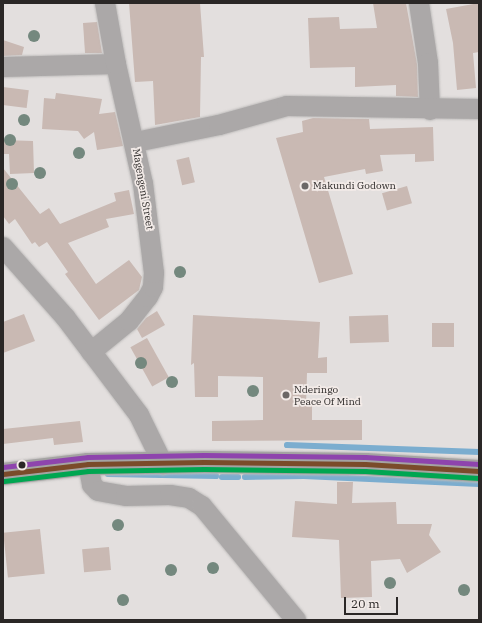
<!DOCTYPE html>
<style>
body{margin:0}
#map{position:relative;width:482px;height:623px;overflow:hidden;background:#e3dfde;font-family:"IBM Plex Serif",serif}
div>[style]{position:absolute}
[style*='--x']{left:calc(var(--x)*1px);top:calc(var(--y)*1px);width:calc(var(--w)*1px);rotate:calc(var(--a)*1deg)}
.stream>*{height:5.5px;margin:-2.75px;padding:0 2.75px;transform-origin:2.75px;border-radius:2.75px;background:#7badcf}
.building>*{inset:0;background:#c9b9b3;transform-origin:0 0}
.roads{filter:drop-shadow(0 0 1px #bdbbba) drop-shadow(0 0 1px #bdbbba)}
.minor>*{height:20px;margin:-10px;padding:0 10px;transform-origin:10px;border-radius:10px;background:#aba8a8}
.major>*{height:22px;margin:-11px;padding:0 11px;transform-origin:11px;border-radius:11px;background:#a4a3a2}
.bus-1>*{height:5px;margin:-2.5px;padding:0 2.5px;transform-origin:2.5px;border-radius:2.5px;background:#7a4b2a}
.bus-2>*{height:5px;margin:-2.5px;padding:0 2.5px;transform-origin:2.5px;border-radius:2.5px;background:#00a651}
.bus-3>*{height:5px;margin:-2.5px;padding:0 2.5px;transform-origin:2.5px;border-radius:2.5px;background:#8e44ad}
.trees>*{width:12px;height:12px;margin:-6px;border-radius:50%;background:#74887e}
.dots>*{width:11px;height:11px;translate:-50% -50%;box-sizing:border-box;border:2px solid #f3ebe8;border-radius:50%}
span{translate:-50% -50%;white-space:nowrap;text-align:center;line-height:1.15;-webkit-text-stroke:3.5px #f3ebe8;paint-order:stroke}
.poi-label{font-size:10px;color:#2a2726}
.left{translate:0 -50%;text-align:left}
.street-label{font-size:10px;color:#2a2726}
.frame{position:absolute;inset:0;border:4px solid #2a2726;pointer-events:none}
.scale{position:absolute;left:344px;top:597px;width:54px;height:18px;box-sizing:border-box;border:2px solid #2a2726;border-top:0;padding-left:5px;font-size:12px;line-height:14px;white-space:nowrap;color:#2a2726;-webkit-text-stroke:3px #f3ebe8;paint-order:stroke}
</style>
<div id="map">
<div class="stream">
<div style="--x:287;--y:445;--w:192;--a:2.1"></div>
<div style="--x:108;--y:474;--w:108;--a:1.1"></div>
<div style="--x:222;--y:477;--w:16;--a:0"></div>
<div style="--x:245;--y:477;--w:59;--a:-1"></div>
<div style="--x:304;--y:476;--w:175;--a:2.6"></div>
</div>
<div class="building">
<div style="clip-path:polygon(129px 3px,200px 3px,204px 57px,201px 57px,200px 117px,155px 125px,153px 81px,135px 82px)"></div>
<div style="clip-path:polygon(373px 3px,406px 3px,417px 64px,418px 97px,396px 96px,396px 85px,355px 87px,355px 67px,310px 68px,308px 18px,339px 17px,340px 29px,377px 28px)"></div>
<div style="clip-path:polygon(479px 3px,479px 52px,473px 53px,476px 88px,457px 90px,453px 43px,446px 9px)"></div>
<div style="clip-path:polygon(97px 22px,102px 53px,85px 53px,83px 23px)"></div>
<div style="clip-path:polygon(3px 40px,24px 47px,22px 55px,3px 56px)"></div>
<div style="left:3px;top:87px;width:26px;height:18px;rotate:7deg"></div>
<div style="clip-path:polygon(56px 93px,102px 99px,99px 114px,115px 112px,123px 146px,97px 150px,94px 132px,84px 139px,78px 131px,42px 129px,44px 98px,55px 99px)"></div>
<div style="clip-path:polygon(313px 118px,369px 119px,370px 129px,433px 127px,434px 161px,415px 162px,415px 154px,380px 155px,383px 171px,366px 174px,365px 169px,324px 177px,353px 274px,319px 283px,276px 138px,303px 132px,302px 121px)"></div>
<div style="clip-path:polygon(3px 140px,33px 141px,34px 173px,10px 174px,9px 154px,3px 154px)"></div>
<div style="left:189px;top:157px;width:26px;height:13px;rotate:77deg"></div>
<div style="clip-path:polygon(3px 168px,40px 214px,49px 208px,60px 224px,116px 201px,114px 193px,129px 190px,134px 214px,106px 219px,109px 227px,68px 243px,96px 284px,129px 260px,142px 277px,139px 290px,99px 320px,65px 274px,68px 272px,47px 242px,39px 247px,35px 242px,32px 244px,15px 219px,9px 224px,3px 216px)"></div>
<div style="left:407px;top:186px;width:18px;height:26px;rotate:74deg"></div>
<div style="clip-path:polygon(157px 311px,165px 325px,142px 338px,137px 329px,146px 318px)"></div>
<div style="clip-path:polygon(24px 314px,35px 341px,3px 353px,3px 322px)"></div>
<div style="clip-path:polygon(193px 315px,320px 322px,318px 358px,327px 357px,327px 373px,307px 373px,306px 405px,312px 405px,312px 420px,362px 420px,362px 440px,212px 441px,212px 421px,263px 420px,263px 377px,218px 376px,218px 397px,195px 397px,194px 363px,191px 365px)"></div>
<div style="left:388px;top:315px;width:27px;height:39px;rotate:88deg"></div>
<div style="left:432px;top:323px;width:22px;height:24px"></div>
<div style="left:147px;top:338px;width:45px;height:19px;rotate:61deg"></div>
<div style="clip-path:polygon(80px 421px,83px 442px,54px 445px,53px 438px,3px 444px,3px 429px)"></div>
<div style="clip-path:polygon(337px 482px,353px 482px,352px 503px,396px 502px,397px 524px,432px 524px,429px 535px,441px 552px,407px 573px,400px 559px,371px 561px,372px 597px,341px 598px,339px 540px,292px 537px,295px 501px,337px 504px)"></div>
<div style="left:40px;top:529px;width:45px;height:37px;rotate:84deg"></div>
<div style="left:109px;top:547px;width:23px;height:27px;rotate:85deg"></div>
</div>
<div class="roads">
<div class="minor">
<div style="--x:419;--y:3;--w:61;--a:81.5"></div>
<div style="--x:428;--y:63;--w:47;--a:87.6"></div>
<div style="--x:3;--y:67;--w:113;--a:-1.5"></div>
<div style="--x:136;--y:142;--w:85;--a:-11.6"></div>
<div style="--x:219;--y:125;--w:71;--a:-15.6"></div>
<div style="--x:287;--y:106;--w:192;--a:0.9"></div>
<div style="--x:3;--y:247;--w:94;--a:48.5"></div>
<div style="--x:65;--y:317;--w:123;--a:52.9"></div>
<div style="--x:139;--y:415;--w:55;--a:63.9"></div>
<div style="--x:91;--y:352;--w:49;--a:-39.2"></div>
<div style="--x:129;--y:321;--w:31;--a:-52"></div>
<div style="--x:148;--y:297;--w:11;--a:-63"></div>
<div style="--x:153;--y:287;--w:14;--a:-86"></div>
<div style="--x:154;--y:273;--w:90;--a:-97"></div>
<div style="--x:143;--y:184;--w:123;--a:-102.7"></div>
<div style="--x:116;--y:64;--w:62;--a:-100.2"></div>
<div style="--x:88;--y:464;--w:21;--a:79"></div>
<div style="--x:92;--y:485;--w:8;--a:45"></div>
<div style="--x:98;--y:491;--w:28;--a:10"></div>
<div style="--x:126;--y:496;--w:44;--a:-1.3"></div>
<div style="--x:170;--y:495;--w:19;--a:9"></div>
<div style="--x:189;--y:498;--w:15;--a:32"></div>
<div style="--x:202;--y:506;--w:148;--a:50.5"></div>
</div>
<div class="major">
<div style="--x:3;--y:474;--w:86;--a:-6.7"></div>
<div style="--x:88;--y:464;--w:116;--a:-1"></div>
<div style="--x:204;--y:462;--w:161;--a:0.7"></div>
<div style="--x:365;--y:464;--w:114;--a:3.5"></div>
</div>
</div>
<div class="bus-1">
<div style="--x:3;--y:474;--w:86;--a:-6.7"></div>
<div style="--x:88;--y:464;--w:116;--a:-1"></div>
<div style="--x:204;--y:462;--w:161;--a:0.7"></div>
<div style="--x:365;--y:464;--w:114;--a:3.5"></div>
</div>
<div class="bus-2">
<div style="--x:4;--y:481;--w:85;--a:-6.8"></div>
<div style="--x:88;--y:471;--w:116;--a:-1"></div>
<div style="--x:204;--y:469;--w:161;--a:0.7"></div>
<div style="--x:365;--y:471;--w:114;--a:3.5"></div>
</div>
<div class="bus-3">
<div style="--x:3;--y:467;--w:86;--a:-6.7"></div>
<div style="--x:88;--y:457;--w:116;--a:-1"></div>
<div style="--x:204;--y:455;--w:161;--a:0.7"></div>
<div style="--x:365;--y:457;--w:114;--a:3.5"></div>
</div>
<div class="trees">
<div style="left:34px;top:36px"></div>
<div style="left:24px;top:120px"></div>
<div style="left:10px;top:140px"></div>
<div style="left:79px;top:153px"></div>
<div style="left:40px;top:173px"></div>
<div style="left:12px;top:184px"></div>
<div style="left:180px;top:272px"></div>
<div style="left:141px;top:363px"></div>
<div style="left:172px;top:382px"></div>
<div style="left:253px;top:391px"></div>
<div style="left:118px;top:525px"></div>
<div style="left:213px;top:568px"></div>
<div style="left:171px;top:570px"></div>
<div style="left:390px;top:583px"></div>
<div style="left:464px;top:590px"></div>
<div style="left:123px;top:600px"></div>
</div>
<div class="dots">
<div style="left:305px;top:186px;background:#6b6766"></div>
<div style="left:286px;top:395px;background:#6b6766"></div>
<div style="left:22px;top:465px;background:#2a2726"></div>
</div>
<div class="poi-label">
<span class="left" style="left:313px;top:186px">Makundi Godown</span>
<span class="left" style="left:294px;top:395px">Nderingo<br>Peace Of Mind</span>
</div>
<div class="street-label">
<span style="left:143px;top:189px;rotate:80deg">Magengeni Street</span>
</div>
<div class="frame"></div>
<div class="scale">20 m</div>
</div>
